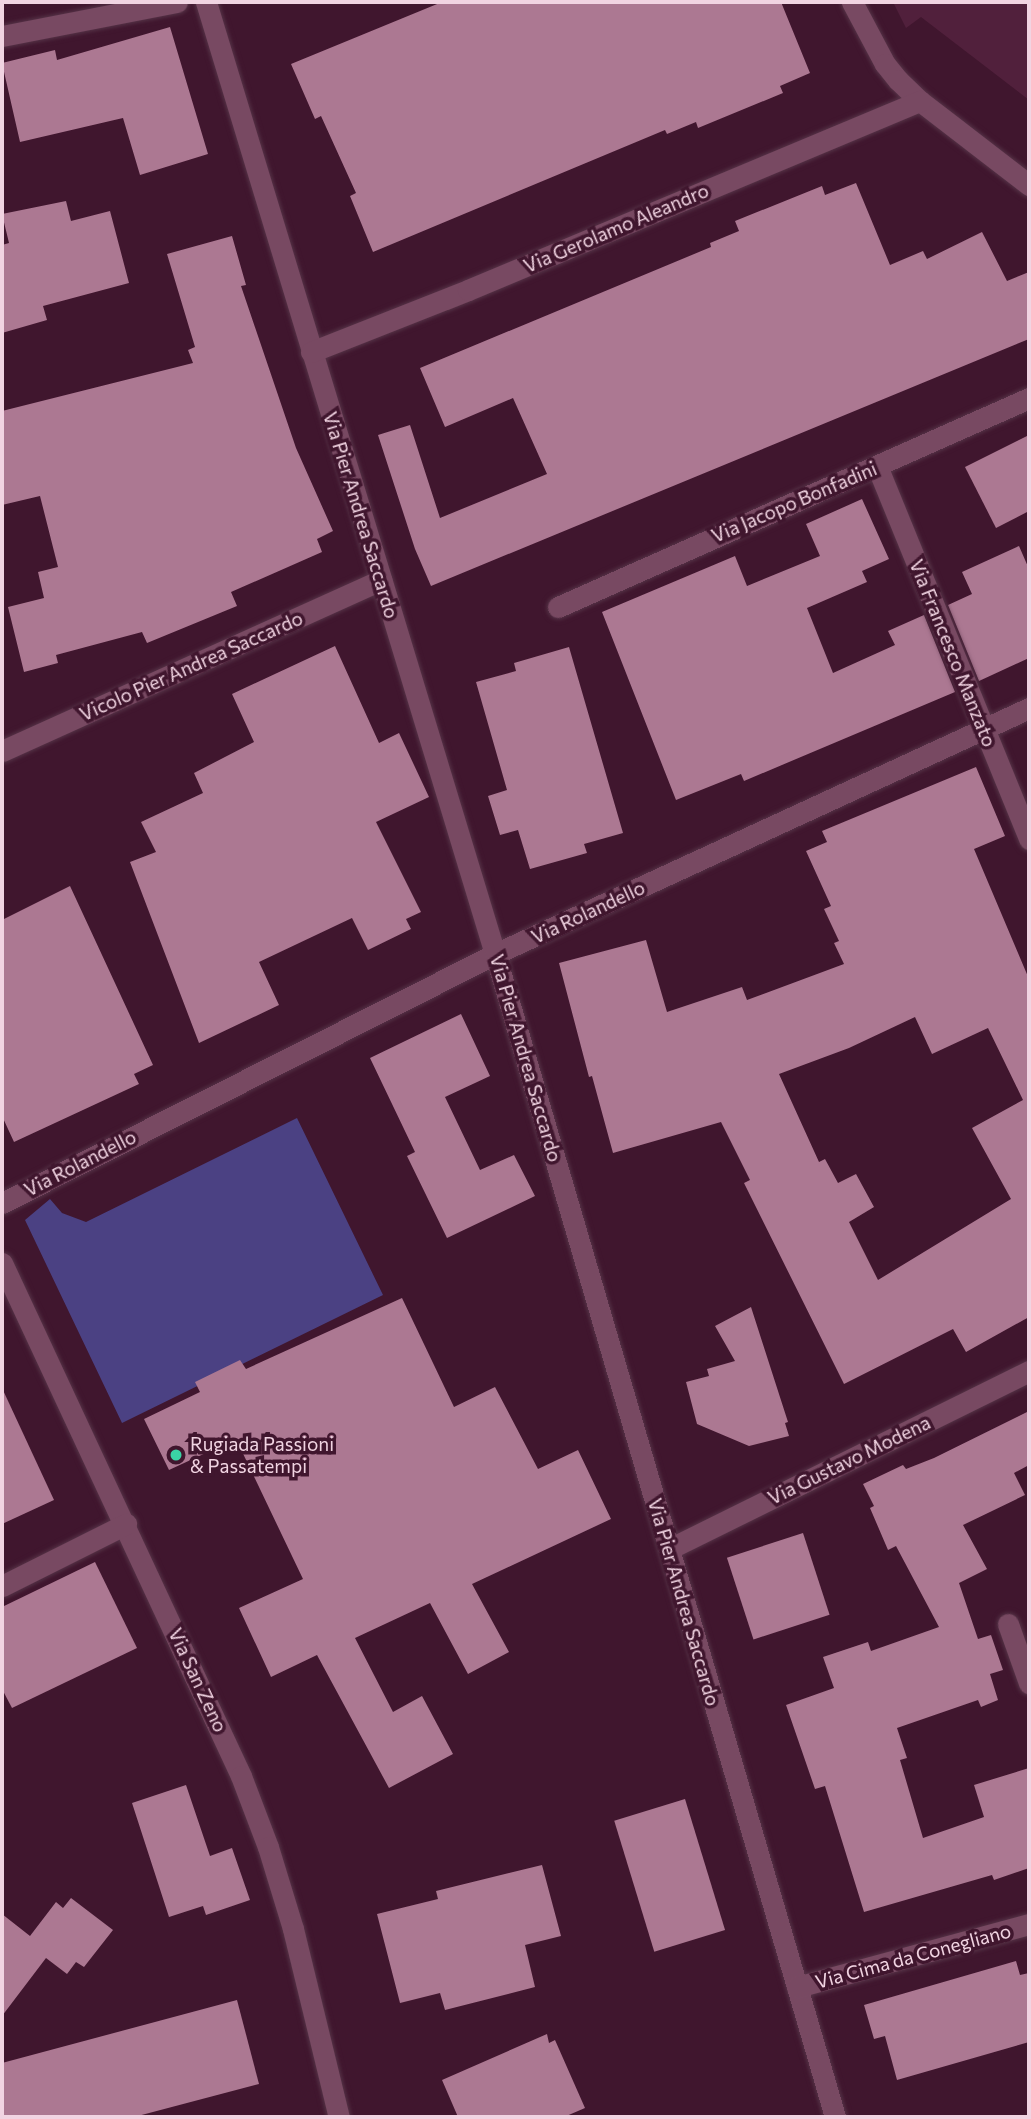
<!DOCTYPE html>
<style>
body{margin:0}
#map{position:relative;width:1031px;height:2119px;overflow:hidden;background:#40162e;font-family:Commissioner,sans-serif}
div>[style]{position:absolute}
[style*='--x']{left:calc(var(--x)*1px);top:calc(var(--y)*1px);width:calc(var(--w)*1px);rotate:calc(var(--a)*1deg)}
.built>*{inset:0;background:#51203c}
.green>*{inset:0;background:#4b4183}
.building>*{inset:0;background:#ac7892;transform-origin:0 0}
.roads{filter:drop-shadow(0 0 2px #553347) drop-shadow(0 0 2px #553347)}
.minor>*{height:21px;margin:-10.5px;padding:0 10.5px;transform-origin:10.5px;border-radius:10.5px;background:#784962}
.dots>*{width:19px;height:19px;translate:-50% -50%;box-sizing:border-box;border:4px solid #40162e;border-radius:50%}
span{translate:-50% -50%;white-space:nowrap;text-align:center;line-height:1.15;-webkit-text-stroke:7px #40162e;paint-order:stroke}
.street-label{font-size:19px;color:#f1d4e2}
.poi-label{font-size:19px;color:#f1d4e2}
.left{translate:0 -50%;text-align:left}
.frame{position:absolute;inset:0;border:4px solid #f1d4e2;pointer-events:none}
</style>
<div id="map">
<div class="built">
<div style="clip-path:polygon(893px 2px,1029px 2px,1029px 100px,921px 17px,906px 28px)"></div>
</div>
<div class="green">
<div style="clip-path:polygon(297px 1118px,383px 1295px,122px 1423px,25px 1220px,50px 1199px,62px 1213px,86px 1222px)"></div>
</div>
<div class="building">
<div style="clip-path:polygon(442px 2px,781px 2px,810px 73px,780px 86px,783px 93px,698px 128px,696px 122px,667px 134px,665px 130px,373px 252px,350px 196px,356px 193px,321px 116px,315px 119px,291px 64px)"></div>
<div style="clip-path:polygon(170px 27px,208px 154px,140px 175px,123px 118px,20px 142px,2px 63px,55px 50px,57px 60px)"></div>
<div style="clip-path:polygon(856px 183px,890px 265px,923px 251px,927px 259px,982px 232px,1007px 281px,1029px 272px,1029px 339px,431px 586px,415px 549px,378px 435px,410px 425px,440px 518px,547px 474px,513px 398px,445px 427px,420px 368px,711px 247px,710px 243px,739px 231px,735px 221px,822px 186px,825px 195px)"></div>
<div style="clip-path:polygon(66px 201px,71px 221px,110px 211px,129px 283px,43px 306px,47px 320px,2px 333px,2px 245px,9px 243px,2px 214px)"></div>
<div style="clip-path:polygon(232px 236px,246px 285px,241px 286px,296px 448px,333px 531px,317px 539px,322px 552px,231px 592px,237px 606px,147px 643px,142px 632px,56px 655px,58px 663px,24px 672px,8px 607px,44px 598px,38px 572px,58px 567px,40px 496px,2px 505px,2px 411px,193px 363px,188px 350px,195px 347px,167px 254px)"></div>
<div style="clip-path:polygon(1029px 435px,1029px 511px,996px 528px,965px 467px)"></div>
<div style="clip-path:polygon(862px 499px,889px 559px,862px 571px,867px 582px,807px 608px,833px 673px,895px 645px,888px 631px,924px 615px,955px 692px,744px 781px,741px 774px,676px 800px,602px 612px,735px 556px,747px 586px,820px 556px,806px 524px)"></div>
<div style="clip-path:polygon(1019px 546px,1029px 569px,1029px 658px,979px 681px,948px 605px,972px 594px,962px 572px)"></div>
<div style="clip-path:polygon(335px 646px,379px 743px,399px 733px,429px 797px,376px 822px,421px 912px,406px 919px,411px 929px,368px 950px,352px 918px,259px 962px,279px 1005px,199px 1043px,130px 862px,156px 852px,141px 822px,203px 793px,194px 773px,254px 742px,232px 694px)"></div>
<div style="clip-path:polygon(569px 647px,623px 833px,584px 844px,587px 853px,530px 869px,518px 830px,500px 835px,488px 796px,507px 790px,476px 682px,516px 671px,514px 663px)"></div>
<div style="clip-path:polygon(evenodd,976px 767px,1005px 836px,974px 849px,1029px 979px,1029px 1317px,966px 1352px,953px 1329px,844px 1384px,744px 1183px,750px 1180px,721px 1122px,613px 1153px,592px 1076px,589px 1077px,559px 963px,646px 940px,667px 1012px,742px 987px,747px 1000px,844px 964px,834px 943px,839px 941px,824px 909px,831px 906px,806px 851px,827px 842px,822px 831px,976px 767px,915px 1017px,932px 1054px,988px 1028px,1023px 1100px,972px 1128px,1011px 1199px,878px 1280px,849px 1222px,874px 1207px,856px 1174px,838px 1183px,825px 1159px,819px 1162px,779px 1074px,849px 1048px,915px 1017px)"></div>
<div style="clip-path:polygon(70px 886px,153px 1065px,134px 1074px,139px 1084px,14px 1142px,2px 1116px,2px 920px)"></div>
<div style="clip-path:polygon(461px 1014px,490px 1076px,445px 1097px,480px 1170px,514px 1155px,535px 1196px,447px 1238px,407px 1156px,415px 1152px,370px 1058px)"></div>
<div style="clip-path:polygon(402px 1298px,454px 1407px,495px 1387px,538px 1469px,578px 1450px,611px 1519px,472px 1584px,509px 1652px,468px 1674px,430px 1603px,355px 1638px,393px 1712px,422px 1696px,453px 1754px,389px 1788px,317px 1655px,271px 1677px,239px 1608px,303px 1579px,236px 1439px,169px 1470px,144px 1419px,200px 1392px,195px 1382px,240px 1360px,246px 1369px)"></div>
<div style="clip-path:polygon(751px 1307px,788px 1422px,785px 1423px,789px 1436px,749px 1446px,697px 1424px,686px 1382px,709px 1376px,707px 1369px,735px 1361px,715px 1326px)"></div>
<div style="clip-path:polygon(2px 1388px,54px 1500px,2px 1524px)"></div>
<div style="clip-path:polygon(1029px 1411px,1029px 1465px,1014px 1473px,1025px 1495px,963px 1525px,987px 1569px,959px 1583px,978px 1639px,991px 1635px,1003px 1670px,990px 1674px,998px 1700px,981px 1707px,978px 1700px,897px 1728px,907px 1758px,900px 1760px,923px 1838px,984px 1817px,974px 1785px,1029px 1768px,1029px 1868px,994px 1880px,992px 1875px,864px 1912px,825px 1786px,815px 1789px,786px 1705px,834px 1688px,823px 1657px,868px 1642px,871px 1651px,939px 1627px,896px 1546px,888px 1550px,870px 1508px,874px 1506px,863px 1484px,903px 1465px,906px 1469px,934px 1458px)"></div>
<div style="left:803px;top:1533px;width:86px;height:80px;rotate:72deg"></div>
<div style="clip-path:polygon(95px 1562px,137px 1648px,12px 1708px,2px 1689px,2px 1607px)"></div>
<div style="clip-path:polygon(186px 1785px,210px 1856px,232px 1848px,250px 1900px,206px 1915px,203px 1906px,169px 1917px,132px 1803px)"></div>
<div style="left:685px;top:1799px;width:137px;height:74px;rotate:73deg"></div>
<div style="clip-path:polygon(542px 1865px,561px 1936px,525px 1945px,535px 1987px,445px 2010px,440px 1993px,400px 2003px,377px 1914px,438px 1899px,436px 1891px)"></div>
<div style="clip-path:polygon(71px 1898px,113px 1930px,84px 1967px,76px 1962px,67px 1974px,46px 1958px,2px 2016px,2px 1914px,30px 1936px,56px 1902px,63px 1908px)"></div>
<div style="clip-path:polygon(1016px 1961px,1020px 1975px,1029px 1973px,1029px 2042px,897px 2080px,885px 2036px,874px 2039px,864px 2005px)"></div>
<div style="clip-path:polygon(237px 2000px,259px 2084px,134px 2117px,2px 2117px,2px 2063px)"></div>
<div style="clip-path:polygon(547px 2034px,549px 2043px,555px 2040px,585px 2108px,564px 2117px,458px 2117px,442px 2080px)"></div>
</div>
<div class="roads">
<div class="minor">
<div style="--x:206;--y:2;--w:995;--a:73.11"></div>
<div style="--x:495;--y:954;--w:1212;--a:73.7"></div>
<div style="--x:852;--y:2;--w:70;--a:62"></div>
<div style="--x:885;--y:64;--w:21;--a:51"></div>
<div style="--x:898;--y:80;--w:30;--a:44"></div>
<div style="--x:920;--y:101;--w:138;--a:37.6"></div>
<div style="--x:2;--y:36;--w:178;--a:-11"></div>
<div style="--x:311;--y:352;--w:169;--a:-21.5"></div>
<div style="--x:468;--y:290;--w:490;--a:-22.7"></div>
<div style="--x:877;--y:466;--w:403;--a:67.8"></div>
<div style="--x:558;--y:607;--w:515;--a:-23.93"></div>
<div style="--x:2;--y:751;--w:416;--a:-24.3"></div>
<div style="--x:2;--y:1203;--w:552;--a:-26.8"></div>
<div style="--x:495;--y:954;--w:588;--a:-24.73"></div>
<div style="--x:2;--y:1263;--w:566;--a:65.02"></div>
<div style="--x:241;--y:1776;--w:76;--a:69.2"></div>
<div style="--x:268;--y:1847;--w:86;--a:73"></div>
<div style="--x:293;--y:1929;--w:194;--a:76.3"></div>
<div style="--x:669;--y:1549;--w:402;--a:-26.3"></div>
<div style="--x:2;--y:1586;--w:139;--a:-26.6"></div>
<div style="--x:1008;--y:1624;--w:63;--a:70.4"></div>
<div style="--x:797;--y:1987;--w:240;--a:-15.2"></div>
</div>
</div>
<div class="dots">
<div style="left:176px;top:1455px;background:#3ad4a5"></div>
</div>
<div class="street-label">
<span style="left:616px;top:228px;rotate:-23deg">Via Gerolamo Aleandro</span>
<span style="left:794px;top:502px;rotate:-23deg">Via Jacopo Bonfadini</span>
<span style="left:361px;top:515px;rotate:73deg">Via Pier Andrea Saccardo</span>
<span style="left:953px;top:653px;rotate:68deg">Via Francesco Manzato</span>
<span style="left:191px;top:666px;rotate:-24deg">Vicolo Pier Andrea Saccardo</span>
<span style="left:588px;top:912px;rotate:-25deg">Via Rolandello</span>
<span style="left:526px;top:1058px;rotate:74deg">Via Pier Andrea Saccardo</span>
<span style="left:80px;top:1163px;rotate:-27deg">Via Rolandello</span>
<span style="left:849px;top:1460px;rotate:-26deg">Via Gustavo Modena</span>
<span style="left:684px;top:1602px;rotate:74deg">Via Pier Andrea Saccardo</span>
<span style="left:198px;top:1680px;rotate:65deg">Via San Zeno</span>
<span style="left:913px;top:1956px;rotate:-15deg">Via Cima da Conegliano</span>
</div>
<div class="poi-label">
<span class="left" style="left:190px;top:1455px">Rugiada Passioni<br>&amp; Passatempi</span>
</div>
<div class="frame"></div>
</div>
